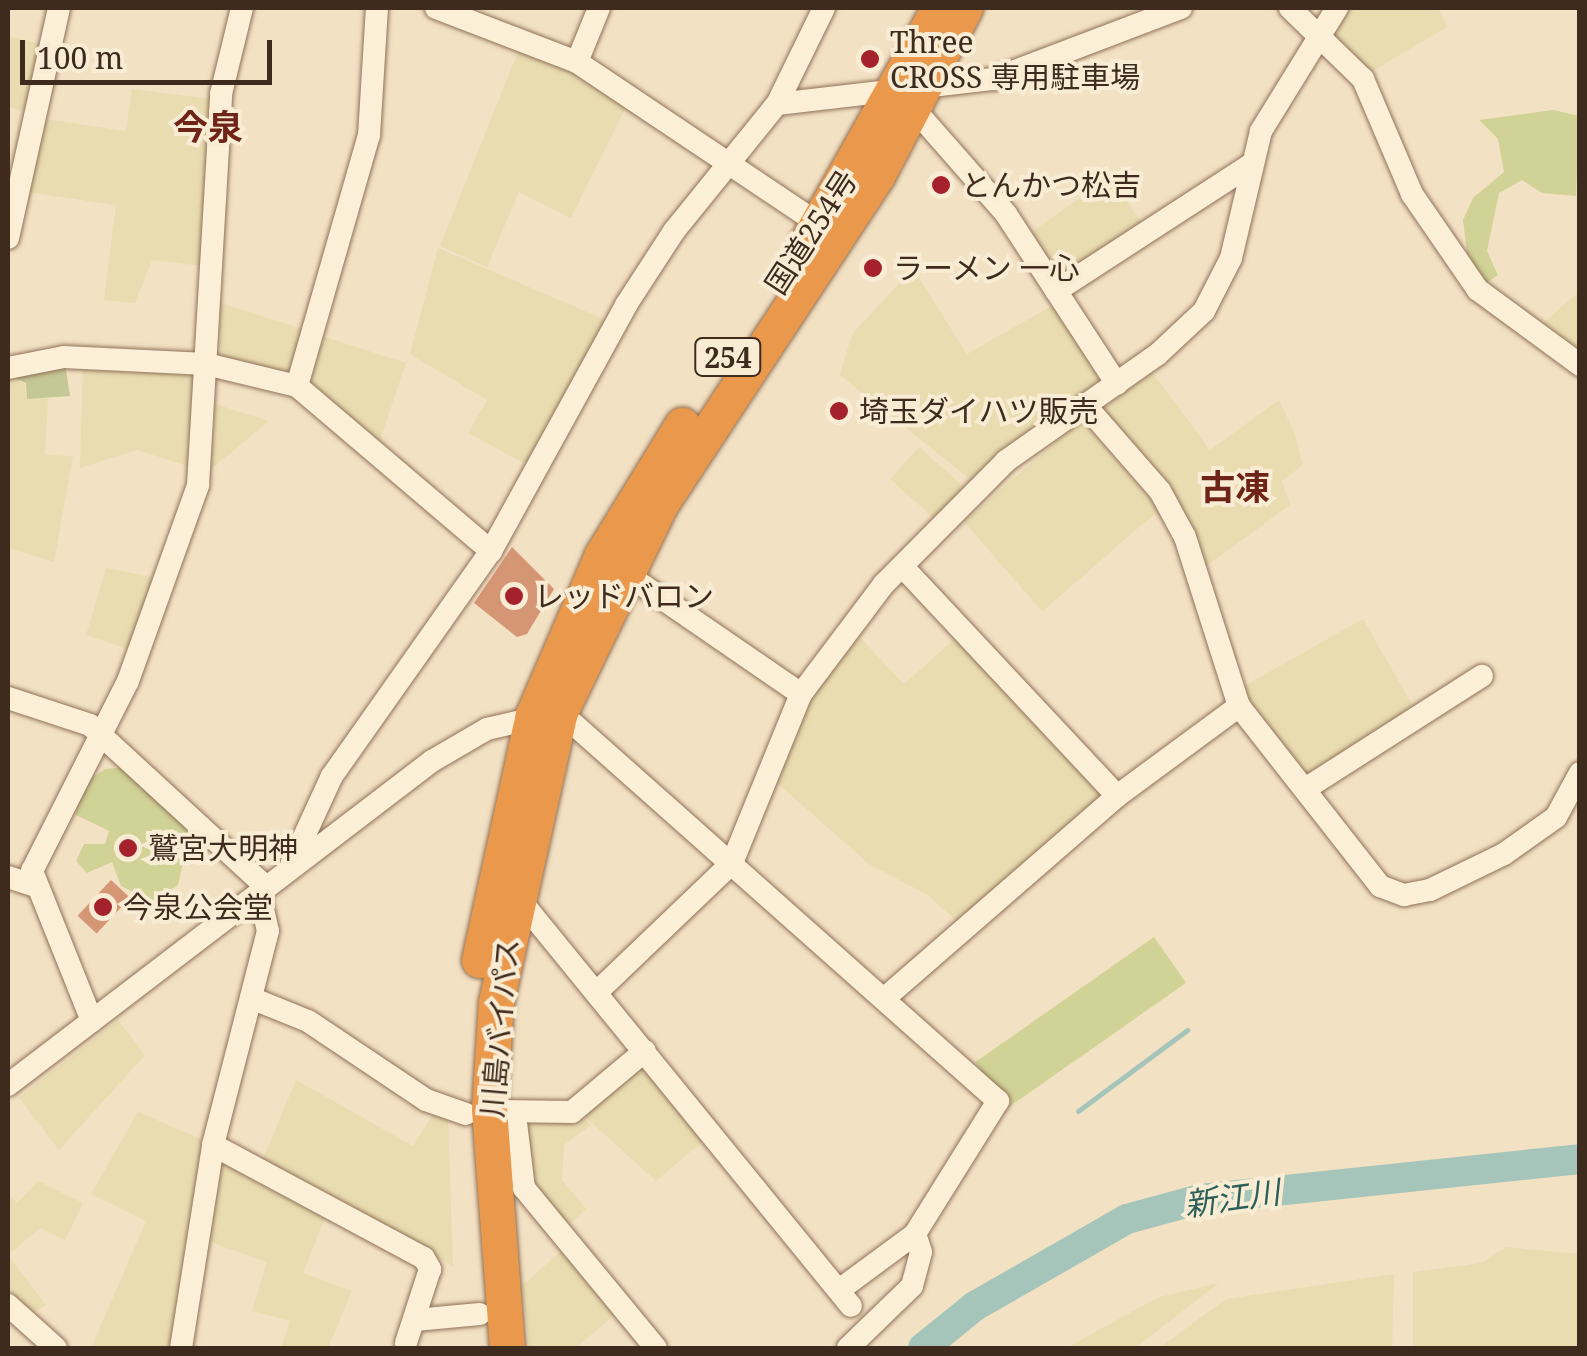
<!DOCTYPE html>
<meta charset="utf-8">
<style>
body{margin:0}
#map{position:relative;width:1587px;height:1356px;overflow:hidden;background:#f3e1c3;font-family:"Noto Serif","Noto Sans JP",serif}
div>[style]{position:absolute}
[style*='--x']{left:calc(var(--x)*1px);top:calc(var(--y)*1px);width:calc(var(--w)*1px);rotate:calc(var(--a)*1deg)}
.farmland>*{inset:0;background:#e9dcb0;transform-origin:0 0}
.green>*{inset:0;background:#d0d296;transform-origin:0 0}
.cemetery>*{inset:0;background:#c4c796}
.stream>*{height:5px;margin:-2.5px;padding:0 2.5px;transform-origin:2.5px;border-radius:2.5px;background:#a6c5ba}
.river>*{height:30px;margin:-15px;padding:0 15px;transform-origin:15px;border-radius:15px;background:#a6c5ba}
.building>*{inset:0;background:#d59675;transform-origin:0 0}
.roads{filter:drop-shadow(0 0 2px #907158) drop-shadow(0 0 2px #907158)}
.minor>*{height:22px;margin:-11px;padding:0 11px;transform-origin:11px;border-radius:11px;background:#fcefd8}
.highway>*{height:35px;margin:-17.5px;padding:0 17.5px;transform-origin:17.5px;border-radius:17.5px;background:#ea994c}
.dots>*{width:28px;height:28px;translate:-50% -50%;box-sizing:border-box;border:5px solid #f9ecd4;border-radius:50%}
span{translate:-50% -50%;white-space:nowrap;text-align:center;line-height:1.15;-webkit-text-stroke:8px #f9ecd4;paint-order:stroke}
.shield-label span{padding:2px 8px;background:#f9ecd4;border:2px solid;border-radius:8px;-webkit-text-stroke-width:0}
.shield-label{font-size:28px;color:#3e2b1d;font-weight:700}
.poi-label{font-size:30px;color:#3e2b1d}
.left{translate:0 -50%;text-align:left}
.street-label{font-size:30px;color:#3e2b1d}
.water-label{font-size:32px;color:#2b5f58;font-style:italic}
.quarter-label{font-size:35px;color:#6f2418;font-weight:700}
.frame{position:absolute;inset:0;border:10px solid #3e2b1d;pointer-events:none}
.scale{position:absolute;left:20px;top:40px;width:252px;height:45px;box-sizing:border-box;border:5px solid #3e2b1d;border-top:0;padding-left:12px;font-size:30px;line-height:35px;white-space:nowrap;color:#3e2b1d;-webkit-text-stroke:8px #f9ecd4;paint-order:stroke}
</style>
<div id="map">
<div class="farmland">
<div style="clip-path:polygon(1348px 8px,1438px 8px,1447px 27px,1366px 75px,1333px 39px)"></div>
<div style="clip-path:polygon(8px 36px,43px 44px,28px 112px,8px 107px)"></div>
<div style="clip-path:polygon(518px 52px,591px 78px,629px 101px,571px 218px,519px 192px,487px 267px,440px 246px)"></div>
<div style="clip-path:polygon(132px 89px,212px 99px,202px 266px,152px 260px,135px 303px,104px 300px,116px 205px,27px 192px,44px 119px,126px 131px)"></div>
<div style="left:1110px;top:177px;width:57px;height:102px;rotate:55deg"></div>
<div style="clip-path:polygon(438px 248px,606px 320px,526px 464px,468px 433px,487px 400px,410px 354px)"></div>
<div style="clip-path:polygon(913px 269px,967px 354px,1055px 304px,1102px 384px,971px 480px,840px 375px,852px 334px)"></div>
<div style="clip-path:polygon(1579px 292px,1579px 356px,1542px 324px)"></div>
<div style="clip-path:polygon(220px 303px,309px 331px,294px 376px,221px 356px)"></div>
<div style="clip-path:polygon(322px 336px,406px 363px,379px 443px,306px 386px)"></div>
<div style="clip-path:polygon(83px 363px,195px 372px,191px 467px,137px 450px,80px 468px)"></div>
<div style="clip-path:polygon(1152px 372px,1210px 450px,1279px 400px,1294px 432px,1303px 465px,1282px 481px,1290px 505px,1205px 567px,1100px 411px)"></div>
<div style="clip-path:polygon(8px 378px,25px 384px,26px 399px,48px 398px,45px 455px,73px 456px,54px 562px,8px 548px)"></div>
<div style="clip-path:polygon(215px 404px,269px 421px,211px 469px,215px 430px)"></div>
<div style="left:1081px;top:420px;width:119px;height:155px;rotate:49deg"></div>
<div style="left:919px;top:447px;width:59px;height:43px;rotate:42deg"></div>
<div style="clip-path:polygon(106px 568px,157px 578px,132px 650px,86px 635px)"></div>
<div style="clip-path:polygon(1363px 619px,1414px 708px,1307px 778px,1239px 689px)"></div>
<div style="clip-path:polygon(853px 630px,904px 684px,958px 636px,1103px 798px,957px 921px,926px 894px,869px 864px,777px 783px,813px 695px)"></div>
<div style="clip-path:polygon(118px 1020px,145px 1055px,59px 1150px,19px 1098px)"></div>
<div style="clip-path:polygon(640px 1065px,708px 1137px,656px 1181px,582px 1114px)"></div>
<div style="clip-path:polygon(296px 1080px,413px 1146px,435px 1111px,448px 1119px,453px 1266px,260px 1166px)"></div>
<div style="clip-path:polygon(138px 1112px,203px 1140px,177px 1314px,169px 1348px,91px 1348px,146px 1221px,91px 1194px)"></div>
<div style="clip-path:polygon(581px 1116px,591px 1125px,564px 1145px,562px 1180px,586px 1209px,569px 1225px,528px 1187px,527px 1124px)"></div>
<div style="clip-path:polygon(220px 1163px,326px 1216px,303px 1273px,352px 1291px,328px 1348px,281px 1348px,290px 1321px,252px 1311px,267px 1262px,210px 1242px)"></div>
<div style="clip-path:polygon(38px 1181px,83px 1203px,65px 1240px,40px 1228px,8px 1255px,46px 1305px,31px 1314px,8px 1295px,8px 1193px,17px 1203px)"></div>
<div style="clip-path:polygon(1507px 1247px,1579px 1254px,1579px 1348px,1413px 1348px,1413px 1272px,1481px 1263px)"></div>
<div style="clip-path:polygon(562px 1250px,615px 1314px,576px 1348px,530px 1348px,522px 1286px)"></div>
<div style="clip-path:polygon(1394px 1274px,1392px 1348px,1159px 1348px,1226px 1299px)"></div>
<div style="clip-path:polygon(1219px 1283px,1135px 1348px,1066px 1348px,1159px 1297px)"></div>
</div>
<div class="green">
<div style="clip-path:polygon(1553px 110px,1579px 116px,1576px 196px,1542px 193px,1522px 180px,1499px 193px,1487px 251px,1498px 275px,1485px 284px,1467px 253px,1463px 220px,1473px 198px,1504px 172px,1498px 139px,1479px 120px)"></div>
<div style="clip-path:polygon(127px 767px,190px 832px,178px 885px,153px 902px,121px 886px,112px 862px,87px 873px,76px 861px,84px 844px,105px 844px,109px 831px,76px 815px,79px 787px,105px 769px)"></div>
<div style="left:1154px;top:937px;width:56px;height:218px;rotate:55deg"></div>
</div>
<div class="cemetery">
<div style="clip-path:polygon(65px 364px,70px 396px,27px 399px,26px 383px,8px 375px)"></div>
</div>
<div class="stream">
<div style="--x:1078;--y:1111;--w:136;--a:-36.6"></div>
</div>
<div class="river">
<div style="--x:923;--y:1348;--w:67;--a:-38.9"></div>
<div style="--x:975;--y:1306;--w:175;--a:-29.8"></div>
<div style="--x:1127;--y:1219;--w:76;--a:-15.3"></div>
<div style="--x:1200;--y:1199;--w:382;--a:-6"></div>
</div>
<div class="building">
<div style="clip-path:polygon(512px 547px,554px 589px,527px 634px,517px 637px,474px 603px)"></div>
<div style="left:111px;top:880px;width:26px;height:49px;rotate:43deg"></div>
</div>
<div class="roads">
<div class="minor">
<div style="--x:436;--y:8;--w:151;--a:21"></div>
<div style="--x:577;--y:62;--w:291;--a:33.8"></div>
<div style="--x:1290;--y:8;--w:102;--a:44.2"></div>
<div style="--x:1363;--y:79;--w:125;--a:66.9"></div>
<div style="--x:1412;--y:194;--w:116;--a:55.5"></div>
<div style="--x:1478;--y:290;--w:127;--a:36.3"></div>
<div style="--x:577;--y:62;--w:58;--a:-67.8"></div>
<div style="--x:777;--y:104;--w:107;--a:-63.9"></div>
<div style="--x:915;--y:110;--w:138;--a:48.8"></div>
<div style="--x:1006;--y:214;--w:203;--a:56.9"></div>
<div style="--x:8;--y:238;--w:236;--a:-77.5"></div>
<div style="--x:1056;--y:291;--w:231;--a:-33"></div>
<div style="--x:8;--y:368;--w:57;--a:-11.1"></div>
<div style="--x:64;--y:357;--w:142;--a:2.8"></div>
<div style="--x:206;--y:364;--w:94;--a:13.6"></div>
<div style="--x:297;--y:386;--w:255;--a:40.4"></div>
<div style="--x:297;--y:386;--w:261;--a:-74"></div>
<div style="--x:369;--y:135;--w:127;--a:-86.4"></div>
<div style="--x:1085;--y:405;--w:114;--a:48.9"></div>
<div style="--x:1160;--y:491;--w:52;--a:61.5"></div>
<div style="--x:1185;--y:537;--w:177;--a:72.3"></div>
<div style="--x:1239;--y:706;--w:229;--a:51.9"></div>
<div style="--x:1380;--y:886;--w:26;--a:21"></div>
<div style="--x:1404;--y:895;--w:26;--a:-11"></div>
<div style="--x:1430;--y:890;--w:82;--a:-25.9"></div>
<div style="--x:1504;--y:854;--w:64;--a:-35.4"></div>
<div style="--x:1556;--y:817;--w:50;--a:-61.4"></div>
<div style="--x:902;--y:566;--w:315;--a:46.9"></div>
<div style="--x:622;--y:571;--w:217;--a:34.5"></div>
<div style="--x:8;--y:698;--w:86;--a:18.2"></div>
<div style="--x:90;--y:725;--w:239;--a:42.6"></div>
<div style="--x:1305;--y:789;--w:210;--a:-32.6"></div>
<div style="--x:291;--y:865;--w:98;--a:-65.3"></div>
<div style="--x:332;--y:776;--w:276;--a:-54.8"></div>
<div style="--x:491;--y:551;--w:281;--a:-61.2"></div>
<div style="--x:626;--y:305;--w:88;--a:-57"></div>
<div style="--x:674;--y:231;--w:164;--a:-51"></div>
<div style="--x:777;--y:104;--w:218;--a:-6.6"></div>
<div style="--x:994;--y:79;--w:200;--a:-20.8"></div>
<div style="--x:8;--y:877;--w:25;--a:18"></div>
<div style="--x:516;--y:895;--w:530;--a:50.82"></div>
<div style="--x:597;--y:992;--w:187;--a:-43.7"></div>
<div style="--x:732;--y:863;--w:183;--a:-67.8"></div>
<div style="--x:801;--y:694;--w:138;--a:-53"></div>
<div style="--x:884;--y:584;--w:173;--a:-45.2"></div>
<div style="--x:1006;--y:461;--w:184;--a:-35.1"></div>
<div style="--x:1157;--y:355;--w:64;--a:-43.1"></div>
<div style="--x:1204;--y:311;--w:59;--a:-63"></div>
<div style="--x:1231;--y:258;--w:130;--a:-76.7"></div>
<div style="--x:1261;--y:131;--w:145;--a:-58.3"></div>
<div style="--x:886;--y:997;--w:306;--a:-41"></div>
<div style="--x:1117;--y:796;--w:152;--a:-36.4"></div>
<div style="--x:251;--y:998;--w:61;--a:22"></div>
<div style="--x:308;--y:1021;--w:142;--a:33.8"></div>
<div style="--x:426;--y:1100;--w:42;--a:19.3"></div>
<div style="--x:92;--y:1021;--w:162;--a:-111.8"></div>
<div style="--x:32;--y:871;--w:213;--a:-63.2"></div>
<div style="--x:128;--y:681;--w:208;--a:-70.3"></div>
<div style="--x:198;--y:485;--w:392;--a:-86.6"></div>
<div style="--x:221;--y:94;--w:89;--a:-76.3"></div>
<div style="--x:8;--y:1085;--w:534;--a:-37.39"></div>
<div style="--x:432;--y:761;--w:64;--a:-30.2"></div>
<div style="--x:487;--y:729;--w:75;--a:-13.1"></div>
<div style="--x:560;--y:712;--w:586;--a:41.61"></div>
<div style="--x:998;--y:1101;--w:157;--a:122"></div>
<div style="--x:915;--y:1234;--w:94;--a:143.6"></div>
<div style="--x:501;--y:1111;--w:71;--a:0.8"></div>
<div style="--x:572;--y:1112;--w:95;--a:-39.9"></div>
<div style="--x:515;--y:1114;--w:75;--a:83.1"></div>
<div style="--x:524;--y:1188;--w:207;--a:50.5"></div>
<div style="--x:213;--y:1145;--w:239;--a:28.2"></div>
<div style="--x:424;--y:1258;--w:13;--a:61"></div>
<div style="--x:430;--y:1269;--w:78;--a:108"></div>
<div style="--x:8;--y:1305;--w:64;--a:41.9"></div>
<div style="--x:415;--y:1320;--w:65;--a:-5.3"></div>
<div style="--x:181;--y:1348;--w:206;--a:-81"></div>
<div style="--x:213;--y:1145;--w:221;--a:-75.6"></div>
<div style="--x:268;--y:931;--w:40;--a:-103"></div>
<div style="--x:848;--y:1348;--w:89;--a:-44.1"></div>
<div style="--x:912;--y:1286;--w:35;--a:-75"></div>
<div style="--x:921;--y:1252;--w:19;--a:-108"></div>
</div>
<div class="highway">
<div style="--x:807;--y:242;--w:269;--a:-60.6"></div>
<div style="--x:479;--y:960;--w:251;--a:-77.6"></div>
<div style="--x:533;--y:715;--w:174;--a:-66.7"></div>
<div style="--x:602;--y:555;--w:153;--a:-58.4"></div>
<div style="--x:507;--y:1348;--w:240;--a:-94.3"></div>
<div style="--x:489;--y:1109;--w:107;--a:-86.3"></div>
<div style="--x:496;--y:1002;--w:297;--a:-77.6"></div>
<div style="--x:560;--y:712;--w:230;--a:-64.2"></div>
<div style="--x:660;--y:505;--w:394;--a:-56.6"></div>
<div style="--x:877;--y:176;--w:190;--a:-62.4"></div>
</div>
</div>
<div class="dots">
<div style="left:870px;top:59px;background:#a5212c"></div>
<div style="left:941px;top:185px;background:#a5212c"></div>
<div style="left:873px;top:268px;background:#a5212c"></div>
<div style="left:839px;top:411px;background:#a5212c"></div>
<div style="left:514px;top:596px;background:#a5212c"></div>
<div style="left:128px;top:848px;background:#a5212c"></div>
<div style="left:103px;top:907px;background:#a5212c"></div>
</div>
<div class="shield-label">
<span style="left:728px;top:357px">254</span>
</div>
<div class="poi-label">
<span class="left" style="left:890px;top:59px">Three<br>CROSS 専用駐車場</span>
<span class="left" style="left:961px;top:185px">とんかつ松吉</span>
<span class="left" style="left:893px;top:268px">ラーメン 一心</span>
<span class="left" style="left:859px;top:411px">埼玉ダイハツ販売</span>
<span class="left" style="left:534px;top:596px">レッドバロン</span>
<span class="left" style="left:148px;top:848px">鷲宮大明神</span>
<span class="left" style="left:123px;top:907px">今泉公会堂</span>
</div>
<div class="street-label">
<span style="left:811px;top:232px;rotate:-57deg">国道254号</span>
<span style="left:500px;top:1028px;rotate:-85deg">川島バイパス</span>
</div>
<div class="water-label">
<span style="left:1232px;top:1198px;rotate:-8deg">新江川</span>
</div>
<div class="quarter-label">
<span style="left:208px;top:127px">今泉</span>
<span style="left:1235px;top:487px">古凍</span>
</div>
<div class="frame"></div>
<div class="scale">100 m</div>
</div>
